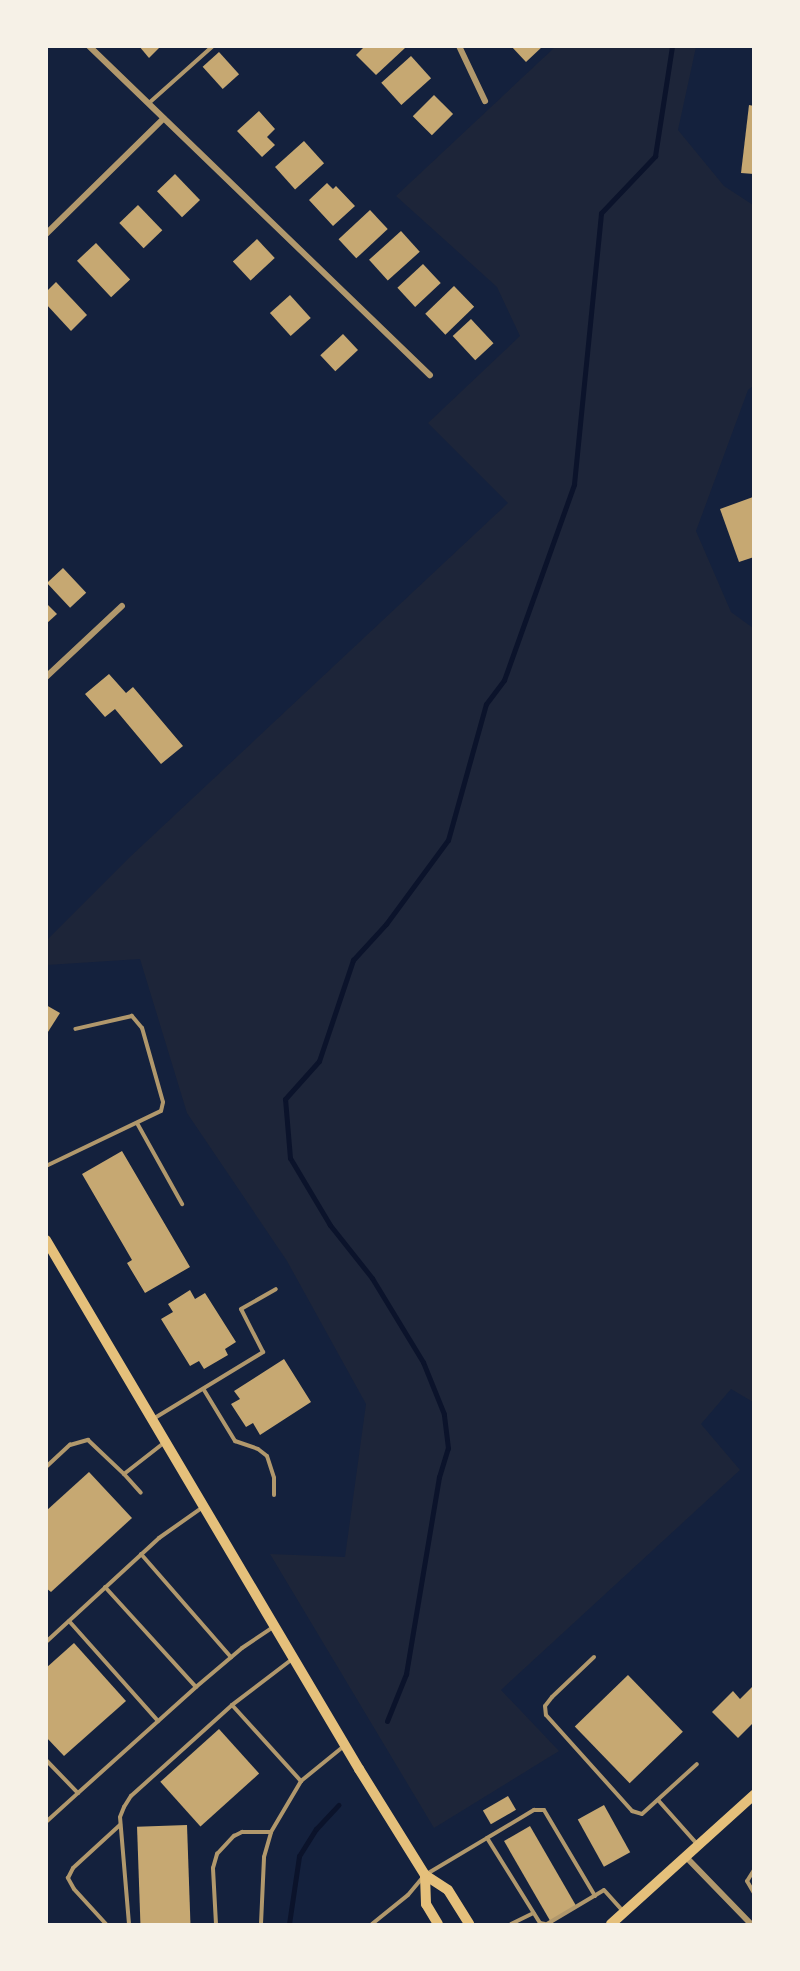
<!DOCTYPE html>
<style>
body{margin:0}
#map{position:relative;width:800px;height:1971px;overflow:hidden;background:#14213d;font-family:"Archivo Narrow",sans-serif}
div>[style]{position:absolute}
[style*='--x']{left:calc(var(--x)*1px);top:calc(var(--y)*1px);width:calc(var(--w)*1px);rotate:calc(var(--a)*1deg)}
.green>*{inset:0;background:#1d2539}
.stream>*{height:5px;margin:-2.5px;padding:0 2.5px;transform-origin:2.5px;border-radius:2.5px;background:#0b132b}
.building>*{inset:0;background:#c6a872;transform-origin:0 0}
.service>*{height:4px;margin:-2px;padding:0 2px;transform-origin:2px;border-radius:2px;background:#b1986c}
.minor>*{height:6px;margin:-3px;padding:0 3px;transform-origin:3px;border-radius:3px;background:#b1986c}
.secondary>*{height:10px;margin:-5px;padding:0 5px;transform-origin:5px;border-radius:5px;background:#e5c07b}
.primary>*{height:10px;margin:-5px;padding:0 5px;transform-origin:5px;border-radius:5px;background:#e5c07b}
span{translate:-50% -50%;white-space:nowrap;text-align:center;line-height:1.15;-webkit-text-stroke:6px #f6f1e7;paint-order:stroke}
.frame{position:absolute;inset:0;border:48px solid #f6f1e7;pointer-events:none}
</style>
<div id="map">
<div class="green">
<div style="clip-path:polygon(555px 47px,696px 47px,678px 130px,724px 186px,753px 205px,753px 386px,748px 390px,696px 531px,731px 612px,753px 628px,753px 1402px,731px 1389px,701px 1424px,740px 1470px,501px 1690px,559px 1751px,434px 1828px,270px 1554px,345px 1557px,366px 1404px,287px 1261px,187px 1113px,140px 959px,47px 965px,47px 940px,131px 856px,508px 503px,428px 423px,520px 336px,497px 287px,396px 196px)"></div>
</div>
<div class="stream">
<div style="--x:387;--y:1721;--w:51;--a:-68"></div>
<div style="--x:406;--y:1674;--w:200;--a:-80.5"></div>
<div style="--x:439;--y:1477;--w:30;--a:-73"></div>
<div style="--x:448;--y:1448;--w:34;--a:-97"></div>
<div style="--x:444;--y:1414;--w:56;--a:-112"></div>
<div style="--x:423;--y:1362;--w:98;--a:-121.3"></div>
<div style="--x:372;--y:1278;--w:68;--a:-128.4"></div>
<div style="--x:330;--y:1225;--w:78;--a:-120.8"></div>
<div style="--x:290;--y:1158;--w:59;--a:-94.8"></div>
<div style="--x:285;--y:1099;--w:51;--a:-48.2"></div>
<div style="--x:319;--y:1061;--w:107;--a:-71.4"></div>
<div style="--x:353;--y:960;--w:49;--a:-47.5"></div>
<div style="--x:386;--y:924;--w:104;--a:-53.6"></div>
<div style="--x:448;--y:840;--w:141;--a:-74.4"></div>
<div style="--x:486;--y:704;--w:30;--a:-53"></div>
<div style="--x:504;--y:680;--w:208;--a:-70.3"></div>
<div style="--x:574;--y:484;--w:272;--a:-84.3"></div>
<div style="--x:601;--y:213;--w:79;--a:-46.5"></div>
<div style="--x:655;--y:156;--w:111;--a:-81.2"></div>
<div style="--x:289;--y:1924;--w:69;--a:-81.6"></div>
<div style="--x:299;--y:1856;--w:32;--a:-58"></div>
<div style="--x:316;--y:1829;--w:33;--a:-47"></div>
</div>
<div class="building">
<div style="clip-path:polygon(139px 46px,161px 46px,149px 58px)"></div>
<div style="clip-path:polygon(365px 46px,404px 46px,405px 48px,376px 75px,356px 55px)"></div>
<div style="clip-path:polygon(511px 46px,543px 46px,526px 62px)"></div>
<div style="left:219px;top:52px;width:30px;height:22px;rotate:48deg"></div>
<div style="left:411px;top:56px;width:30px;height:40px;rotate:48deg"></div>
<div style="left:434px;top:95px;width:27px;height:30px;rotate:45deg"></div>
<div style="clip-path:polygon(749px 105px,754px 106px,754px 174px,741px 173px)"></div>
<div style="clip-path:polygon(259px 111px,275px 129px,267px 137px,275px 145px,262px 157px,237px 131px)"></div>
<div style="left:304px;top:141px;width:30px;height:39px;rotate:48deg"></div>
<div style="left:175px;top:174px;width:36px;height:25px;rotate:46deg"></div>
<div style="clip-path:polygon(327px 183px,333px 189px,336px 186px,355px 206px,333px 226px,309px 200px)"></div>
<div style="left:138px;top:205px;width:35px;height:26px;rotate:46deg"></div>
<div style="left:370px;top:210px;width:26px;height:43px;rotate:47deg"></div>
<div style="left:401px;top:231px;width:28px;height:43px;rotate:48deg"></div>
<div style="left:257px;top:239px;width:26px;height:33px;rotate:47deg"></div>
<div style="left:96px;top:243px;width:50px;height:26px;rotate:47deg"></div>
<div style="left:423px;top:264px;width:26px;height:35px;rotate:47deg"></div>
<div style="clip-path:polygon(56px 282px,87px 315px,71px 331px,46px 304px,46px 292px)"></div>
<div style="left:454px;top:286px;width:29px;height:40px;rotate:46deg"></div>
<div style="left:290px;top:295px;width:31px;height:27px;rotate:48deg"></div>
<div style="left:471px;top:319px;width:33px;height:25px;rotate:47deg"></div>
<div style="left:343px;top:334px;width:22px;height:31px;rotate:47deg"></div>
<div style="clip-path:polygon(753px 497px,754px 557px,739px 562px,720px 509px)"></div>
<div style="left:63px;top:568px;width:34px;height:22px;rotate:47deg"></div>
<div style="clip-path:polygon(46px 603px,57px 614px,46px 624px)"></div>
<div style="clip-path:polygon(109px 674px,126px 693px,133px 687px,183px 746px,161px 764px,115px 709px,105px 717px,85px 694px)"></div>
<div style="clip-path:polygon(46px 1005px,60px 1013px,46px 1035px)"></div>
<div style="clip-path:polygon(122px 1151px,190px 1267px,145px 1293px,127px 1263px,132px 1260px,82px 1174px)"></div>
<div style="clip-path:polygon(190px 1290px,195px 1299px,205px 1293px,236px 1342px,225px 1349px,228px 1355px,204px 1369px,199px 1361px,190px 1366px,161px 1319px,173px 1312px,168px 1304px)"></div>
<div style="clip-path:polygon(284px 1359px,311px 1402px,260px 1435px,253px 1423px,246px 1427px,231px 1404px,240px 1399px,234px 1391px)"></div>
<div style="clip-path:polygon(89px 1472px,132px 1518px,51px 1592px,46px 1588px,46px 1511px)"></div>
<div style="clip-path:polygon(74px 1643px,126px 1701px,64px 1756px,46px 1737px,46px 1668px)"></div>
<div style="left:628px;top:1675px;width:79px;height:74px;rotate:46deg"></div>
<div style="clip-path:polygon(754px 1685px,754px 1722px,738px 1738px,712px 1712px,733px 1691px,740px 1699px)"></div>
<div style="left:219px;top:1729px;width:60px;height:79px;rotate:48deg"></div>
<div style="left:508px;top:1796px;width:16px;height:29px;rotate:60deg"></div>
<div style="left:604px;top:1805px;width:54px;height:30px;rotate:61deg"></div>
<div style="left:187px;top:1825px;width:99px;height:50px;rotate:88deg"></div>
<div style="left:530px;top:1826px;width:93px;height:30px;rotate:60deg"></div>
</div>
<div class="service">
<div style="--x:149;--y:103;--w:86;--a:-41.7"></div>
<div style="--x:137;--y:1123;--w:93;--a:60.9"></div>
<div style="--x:46;--y:1166;--w:127;--a:-25.6"></div>
<div style="--x:161;--y:1111;--w:9;--a:-77"></div>
<div style="--x:163;--y:1102;--w:77;--a:-105.8"></div>
<div style="--x:142;--y:1028;--w:16;--a:-130"></div>
<div style="--x:132;--y:1016;--w:58;--a:167.2"></div>
<div style="--x:204;--y:1390;--w:60;--a:58.7"></div>
<div style="--x:235;--y:1441;--w:24;--a:19"></div>
<div style="--x:258;--y:1449;--w:11;--a:38"></div>
<div style="--x:267;--y:1456;--w:23;--a:72"></div>
<div style="--x:274;--y:1478;--w:17;--a:90"></div>
<div style="--x:153;--y:1419;--w:129;--a:-31.3"></div>
<div style="--x:263;--y:1352;--w:48;--a:-117.1"></div>
<div style="--x:241;--y:1309;--w:40;--a:-29.7"></div>
<div style="--x:46;--y:1467;--w:33;--a:-43"></div>
<div style="--x:70;--y:1445;--w:19;--a:-16"></div>
<div style="--x:88;--y:1440;--w:50;--a:43.4"></div>
<div style="--x:124;--y:1474;--w:52;--a:-38"></div>
<div style="--x:124;--y:1474;--w:25;--a:48"></div>
<div style="--x:141;--y:1554;--w:137;--a:48.9"></div>
<div style="--x:105;--y:1587;--w:135;--a:47.7"></div>
<div style="--x:69;--y:1621;--w:134;--a:48.3"></div>
<div style="--x:46;--y:1642;--w:154;--a:-42.6"></div>
<div style="--x:159;--y:1538;--w:54;--a:-35.2"></div>
<div style="--x:594;--y:1657;--w:58;--a:136.4"></div>
<div style="--x:552;--y:1697;--w:11;--a:128"></div>
<div style="--x:545;--y:1706;--w:9;--a:84"></div>
<div style="--x:546;--y:1715;--w:129;--a:48.1"></div>
<div style="--x:632;--y:1811;--w:10;--a:17"></div>
<div style="--x:642;--y:1814;--w:74;--a:-42.3"></div>
<div style="--x:291;--y:1660;--w:74;--a:142.7"></div>
<div style="--x:232;--y:1705;--w:103;--a:47.8"></div>
<div style="--x:301;--y:1781;--w:55;--a:-39.1"></div>
<div style="--x:46;--y:1760;--w:46;--a:45.9"></div>
<div style="--x:78;--y:1793;--w:159;--a:-41.9"></div>
<div style="--x:196;--y:1687;--w:60;--a:-40.3"></div>
<div style="--x:242;--y:1648;--w:37;--a:-34"></div>
<div style="--x:658;--y:1800;--w:60;--a:48.4"></div>
<div style="--x:46;--y:1822;--w:43;--a:-42.2"></div>
<div style="--x:754;--y:1870;--w:13;--a:122"></div>
<div style="--x:747;--y:1881;--w:14;--a:60"></div>
<div style="--x:106;--y:1924;--w:47;--a:-132.4"></div>
<div style="--x:74;--y:1889;--w:13;--a:-119"></div>
<div style="--x:68;--y:1878;--w:11;--a:-63"></div>
<div style="--x:73;--y:1868;--w:64;--a:-42.5"></div>
<div style="--x:129;--y:1924;--w:107;--a:-94.8"></div>
<div style="--x:120;--y:1817;--w:11;--a:-68"></div>
<div style="--x:124;--y:1807;--w:13;--a:-58"></div>
<div style="--x:131;--y:1796;--w:136;--a:-42"></div>
<div style="--x:216;--y:1924;--w:56;--a:-93.1"></div>
<div style="--x:213;--y:1868;--w:15;--a:-74"></div>
<div style="--x:217;--y:1854;--w:25;--a:-47"></div>
<div style="--x:234;--y:1836;--w:9;--a:-27"></div>
<div style="--x:242;--y:1832;--w:29;--a:0"></div>
<div style="--x:261;--y:1924;--w:67;--a:-87.4"></div>
<div style="--x:264;--y:1857;--w:26;--a:-74"></div>
<div style="--x:271;--y:1832;--w:59;--a:-59.5"></div>
<div style="--x:372;--y:1924;--w:46;--a:-38.9"></div>
<div style="--x:408;--y:1895;--w:26;--a:-50"></div>
<div style="--x:425;--y:1875;--w:72;--a:-30.8"></div>
<div style="--x:511;--y:1924;--w:25;--a:-26"></div>
<div style="--x:545;--y:1924;--w:5;--a:-169"></div>
<div style="--x:540;--y:1923;--w:100;--a:-121.9"></div>
<div style="--x:487;--y:1838;--w:55;--a:-30.8"></div>
<div style="--x:534;--y:1810;--w:10;--a:0"></div>
<div style="--x:544;--y:1810;--w:100;--a:59.3"></div>
<div style="--x:547;--y:1924;--w:66;--a:-30.8"></div>
<div style="--x:604;--y:1890;--w:30;--a:48"></div>
</div>
<div class="minor">
<div style="--x:89;--y:46;--w:474;--a:44"></div>
<div style="--x:459;--y:46;--w:61;--a:64.7"></div>
<div style="--x:46;--y:234;--w:165;--a:-44.5"></div>
<div style="--x:46;--y:677;--w:104;--a:-43.1"></div>
<div style="--x:686;--y:1857;--w:93;--a:45.9"></div>
</div>
<div class="secondary">
<div style="--x:611;--y:1924;--w:193;--a:-42.1"></div>
</div>
<div class="primary">
<div style="--x:46;--y:1240;--w:615;--a:59.39"></div>
<div style="--x:359;--y:1769;--w:125;--a:58.1"></div>
<div style="--x:425;--y:1875;--w:27;--a:33"></div>
<div style="--x:448;--y:1890;--w:40;--a:58"></div>
<div style="--x:425;--y:1875;--w:29;--a:88"></div>
<div style="--x:426;--y:1904;--w:23;--a:59"></div>
</div>
<div class="frame"></div>
</div>
